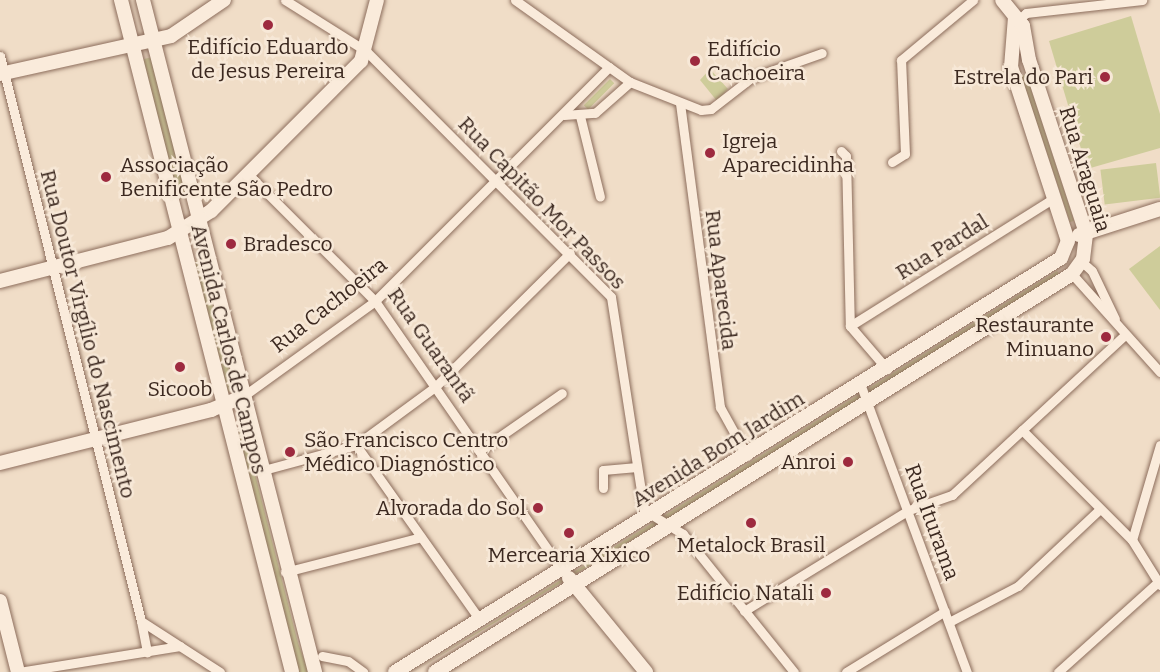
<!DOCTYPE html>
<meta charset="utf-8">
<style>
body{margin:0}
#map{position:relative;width:1160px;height:672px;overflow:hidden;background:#f0ddc7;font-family:Bitter,serif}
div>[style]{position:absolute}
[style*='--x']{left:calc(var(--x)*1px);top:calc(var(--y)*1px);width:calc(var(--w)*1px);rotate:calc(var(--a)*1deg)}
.green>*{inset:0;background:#cecc9a;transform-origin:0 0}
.roads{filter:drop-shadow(0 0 2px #8c6d5c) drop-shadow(0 0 2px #8c6d5c)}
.street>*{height:9px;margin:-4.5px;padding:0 4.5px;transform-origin:4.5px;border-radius:4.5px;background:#faebdb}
.secondary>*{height:14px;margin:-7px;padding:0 7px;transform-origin:7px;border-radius:7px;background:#faebdb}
.dots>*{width:16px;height:16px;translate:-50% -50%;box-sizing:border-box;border:3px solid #f7e8d7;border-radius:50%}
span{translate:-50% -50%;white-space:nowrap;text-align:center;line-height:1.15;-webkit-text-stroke:5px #f7e8d7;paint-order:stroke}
.poi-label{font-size:21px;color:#3c2920}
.left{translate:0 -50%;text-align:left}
.right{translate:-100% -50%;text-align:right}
.street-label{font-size:21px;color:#3c2920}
</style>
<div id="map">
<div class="green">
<div style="clip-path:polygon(1131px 16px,1160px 114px,1160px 148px,1087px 169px,1049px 41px)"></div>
<div style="left:152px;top:57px;width:144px;height:10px;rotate:76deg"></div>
<div style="clip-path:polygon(710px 69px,728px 89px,717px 101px,700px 80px)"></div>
<div style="clip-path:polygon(1026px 74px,1074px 221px,1070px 222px,1021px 76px)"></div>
<div style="left:610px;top:79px;width:6px;height:37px;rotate:45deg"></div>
<div style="left:1156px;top:163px;width:35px;height:56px;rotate:83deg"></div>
<div style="clip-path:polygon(1160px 246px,1160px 310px,1129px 269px)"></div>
<div style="left:201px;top:260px;width:135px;height:10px;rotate:75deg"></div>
<div style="clip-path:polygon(1057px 271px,1060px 276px,781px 450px,413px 672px)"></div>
<div style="clip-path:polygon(244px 431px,298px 643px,309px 672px,298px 672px,234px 433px)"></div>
</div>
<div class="roads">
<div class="street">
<div style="--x:285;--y:0;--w:96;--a:32.2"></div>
<div style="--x:366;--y:51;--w:347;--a:45.1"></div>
<div style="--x:611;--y:297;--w:216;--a:81.2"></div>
<div style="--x:644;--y:510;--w:46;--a:31.6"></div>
<div style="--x:683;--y:534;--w:177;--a:51.2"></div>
<div style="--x:515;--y:0;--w:141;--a:35.5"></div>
<div style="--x:630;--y:82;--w:76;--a:21.5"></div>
<div style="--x:701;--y:110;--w:10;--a:-6"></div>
<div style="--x:711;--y:109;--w:51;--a:-37.8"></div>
<div style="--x:751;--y:78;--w:75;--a:-19.4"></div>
<div style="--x:1016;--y:22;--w:13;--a:-42"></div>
<div style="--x:1026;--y:13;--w:117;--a:-6.4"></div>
<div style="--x:0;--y:56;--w:582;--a:75.99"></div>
<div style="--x:141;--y:621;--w:94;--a:32.8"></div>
<div style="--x:680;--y:103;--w:307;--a:82.5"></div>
<div style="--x:720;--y:407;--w:56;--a:61.1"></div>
<div style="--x:564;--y:115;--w:31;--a:-4"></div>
<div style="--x:595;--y:113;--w:47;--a:-41.5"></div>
<div style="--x:580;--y:116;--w:83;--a:76.1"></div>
<div style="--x:841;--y:151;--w:7;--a:45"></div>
<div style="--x:846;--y:156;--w:170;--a:88.7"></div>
<div style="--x:850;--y:326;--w:57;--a:49.3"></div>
<div style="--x:892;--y:162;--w:15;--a:-32"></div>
<div style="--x:905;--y:154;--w:94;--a:-92.4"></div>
<div style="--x:901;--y:60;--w:94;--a:-39.8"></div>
<div style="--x:248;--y:174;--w:180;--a:45"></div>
<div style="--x:375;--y:301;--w:328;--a:55.2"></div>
<div style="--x:1082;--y:262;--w:13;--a:42"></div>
<div style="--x:1092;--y:271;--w:53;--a:64.4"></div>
<div style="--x:1072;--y:274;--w:132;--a:48.1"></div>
<div style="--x:850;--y:326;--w:241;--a:-32.1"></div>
<div style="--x:861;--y:386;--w:305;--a:69.7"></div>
<div style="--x:242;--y:397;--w:164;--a:-35.8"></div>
<div style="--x:375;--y:301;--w:331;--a:-45"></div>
<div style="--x:1022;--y:430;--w:156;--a:45"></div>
<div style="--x:1132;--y:540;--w:53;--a:58.1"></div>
<div style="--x:356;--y:445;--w:214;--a:54.7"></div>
<div style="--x:479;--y:451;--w:101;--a:-34.9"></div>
<div style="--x:260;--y:471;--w:99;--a:-15.2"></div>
<div style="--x:356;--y:445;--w:98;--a:-36.3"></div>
<div style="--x:435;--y:387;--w:190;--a:-44.8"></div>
<div style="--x:603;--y:488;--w:18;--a:-90"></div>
<div style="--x:603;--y:470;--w:34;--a:-5"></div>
<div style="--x:1132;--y:540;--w:99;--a:-73.6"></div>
<div style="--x:285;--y:572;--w:140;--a:-14.4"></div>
<div style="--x:744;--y:611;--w:193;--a:-31.5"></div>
<div style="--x:909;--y:510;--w:46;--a:-19.2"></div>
<div style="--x:952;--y:495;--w:236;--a:-42.8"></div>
<div style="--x:141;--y:621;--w:32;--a:79"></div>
<div style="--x:949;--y:622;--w:78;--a:-27.6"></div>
<div style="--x:1018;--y:586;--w:112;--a:-43.2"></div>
<div style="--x:322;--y:656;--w:26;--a:11"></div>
<div style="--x:348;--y:661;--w:19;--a:36"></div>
<div style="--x:19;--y:672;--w:163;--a:-9.2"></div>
<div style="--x:846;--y:672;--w:116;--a:-31.6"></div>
<div style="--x:1058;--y:672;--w:137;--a:-42"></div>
</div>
<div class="secondary">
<div style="--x:121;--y:0;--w:693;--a:75.72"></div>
<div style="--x:143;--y:0;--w:694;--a:75.64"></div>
<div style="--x:0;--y:74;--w:175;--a:-12.5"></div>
<div style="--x:171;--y:36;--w:64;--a:-34.2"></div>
<div style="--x:1079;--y:235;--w:85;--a:-17.8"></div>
<div style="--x:0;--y:281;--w:173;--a:-14.4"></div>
<div style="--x:168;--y:238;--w:51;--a:-32.1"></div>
<div style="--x:211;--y:211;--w:212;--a:-45"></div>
<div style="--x:361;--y:61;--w:63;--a:-75.3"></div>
<div style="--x:0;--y:463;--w:218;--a:-14.1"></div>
<div style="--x:211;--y:410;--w:33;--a:-23"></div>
<div style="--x:569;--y:578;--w:122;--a:50.7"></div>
<div style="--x:0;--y:601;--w:73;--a:75.8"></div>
<div style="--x:395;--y:672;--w:784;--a:-31.87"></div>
<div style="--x:1061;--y:258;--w:18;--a:-68"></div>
<div style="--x:1068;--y:241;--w:183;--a:-108.1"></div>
<div style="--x:1011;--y:67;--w:50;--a:-85.4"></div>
<div style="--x:435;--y:672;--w:751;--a:-32"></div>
<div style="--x:1072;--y:274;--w:19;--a:-54"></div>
<div style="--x:1083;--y:259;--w:26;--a:-83"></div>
<div style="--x:1086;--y:233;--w:182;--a:-108.2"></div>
<div style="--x:1029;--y:60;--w:35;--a:-100"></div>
<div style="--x:1023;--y:26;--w:33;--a:-129"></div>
</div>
</div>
<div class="dots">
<div style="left:268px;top:25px;background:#9d2a3f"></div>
<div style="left:695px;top:61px;background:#9d2a3f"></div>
<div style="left:1105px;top:77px;background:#9d2a3f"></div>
<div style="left:710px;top:153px;background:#9d2a3f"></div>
<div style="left:106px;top:177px;background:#9d2a3f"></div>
<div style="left:231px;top:244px;background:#9d2a3f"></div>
<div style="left:1106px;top:337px;background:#9d2a3f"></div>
<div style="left:180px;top:367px;background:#9d2a3f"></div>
<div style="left:290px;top:452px;background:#9d2a3f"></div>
<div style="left:848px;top:462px;background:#9d2a3f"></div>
<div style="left:538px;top:508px;background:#9d2a3f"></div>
<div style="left:751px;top:523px;background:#9d2a3f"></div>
<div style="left:569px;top:533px;background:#9d2a3f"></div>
<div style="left:826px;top:593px;background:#9d2a3f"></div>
</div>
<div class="poi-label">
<span style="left:268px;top:59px">Edifício Eduardo<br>de Jesus Pereira</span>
<span class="left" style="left:707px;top:61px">Edifício<br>Cachoeira</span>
<span class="right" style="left:1093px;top:77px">Estrela do Pari</span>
<span class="left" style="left:722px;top:153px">Igreja<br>Aparecidinha</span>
<span class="left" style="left:120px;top:177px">Associação<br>Benificente São Pedro</span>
<span class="left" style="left:243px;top:244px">Bradesco</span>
<span class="right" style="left:1094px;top:337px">Restaurante<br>Minuano</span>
<span style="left:180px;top:389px">Sicoob</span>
<span class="left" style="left:304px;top:452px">São Francisco Centro<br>Médico Diagnóstico</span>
<span class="right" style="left:836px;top:462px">Anroi</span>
<span class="right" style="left:526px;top:508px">Alvorada do Sol</span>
<span style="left:751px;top:545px">Metalock Brasil</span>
<span style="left:569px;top:555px">Mercearia Xixico</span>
<span class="right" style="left:814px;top:593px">Edifício Natali</span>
</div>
<div class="street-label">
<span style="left:1085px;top:169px;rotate:73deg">Rua Araguaia</span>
<span style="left:542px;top:203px;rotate:46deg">Rua Capitão Mor Passos</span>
<span style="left:942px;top:247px;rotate:-32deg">Rua Pardal</span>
<span style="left:721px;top:280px;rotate:83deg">Rua Aparecida</span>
<span style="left:329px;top:305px;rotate:-38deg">Rua Cachoeira</span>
<span style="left:88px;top:334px;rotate:76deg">Rua Doutor Virgílio do Nascimento</span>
<span style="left:431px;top:345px;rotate:55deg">Rua Guarantã</span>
<span style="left:229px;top:349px;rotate:76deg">Avenida Carlos de Campos</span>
<span style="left:718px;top:449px;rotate:-32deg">Avenida Bom Jardim</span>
<span style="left:932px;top:522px;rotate:70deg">Rua Iturama</span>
</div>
</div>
